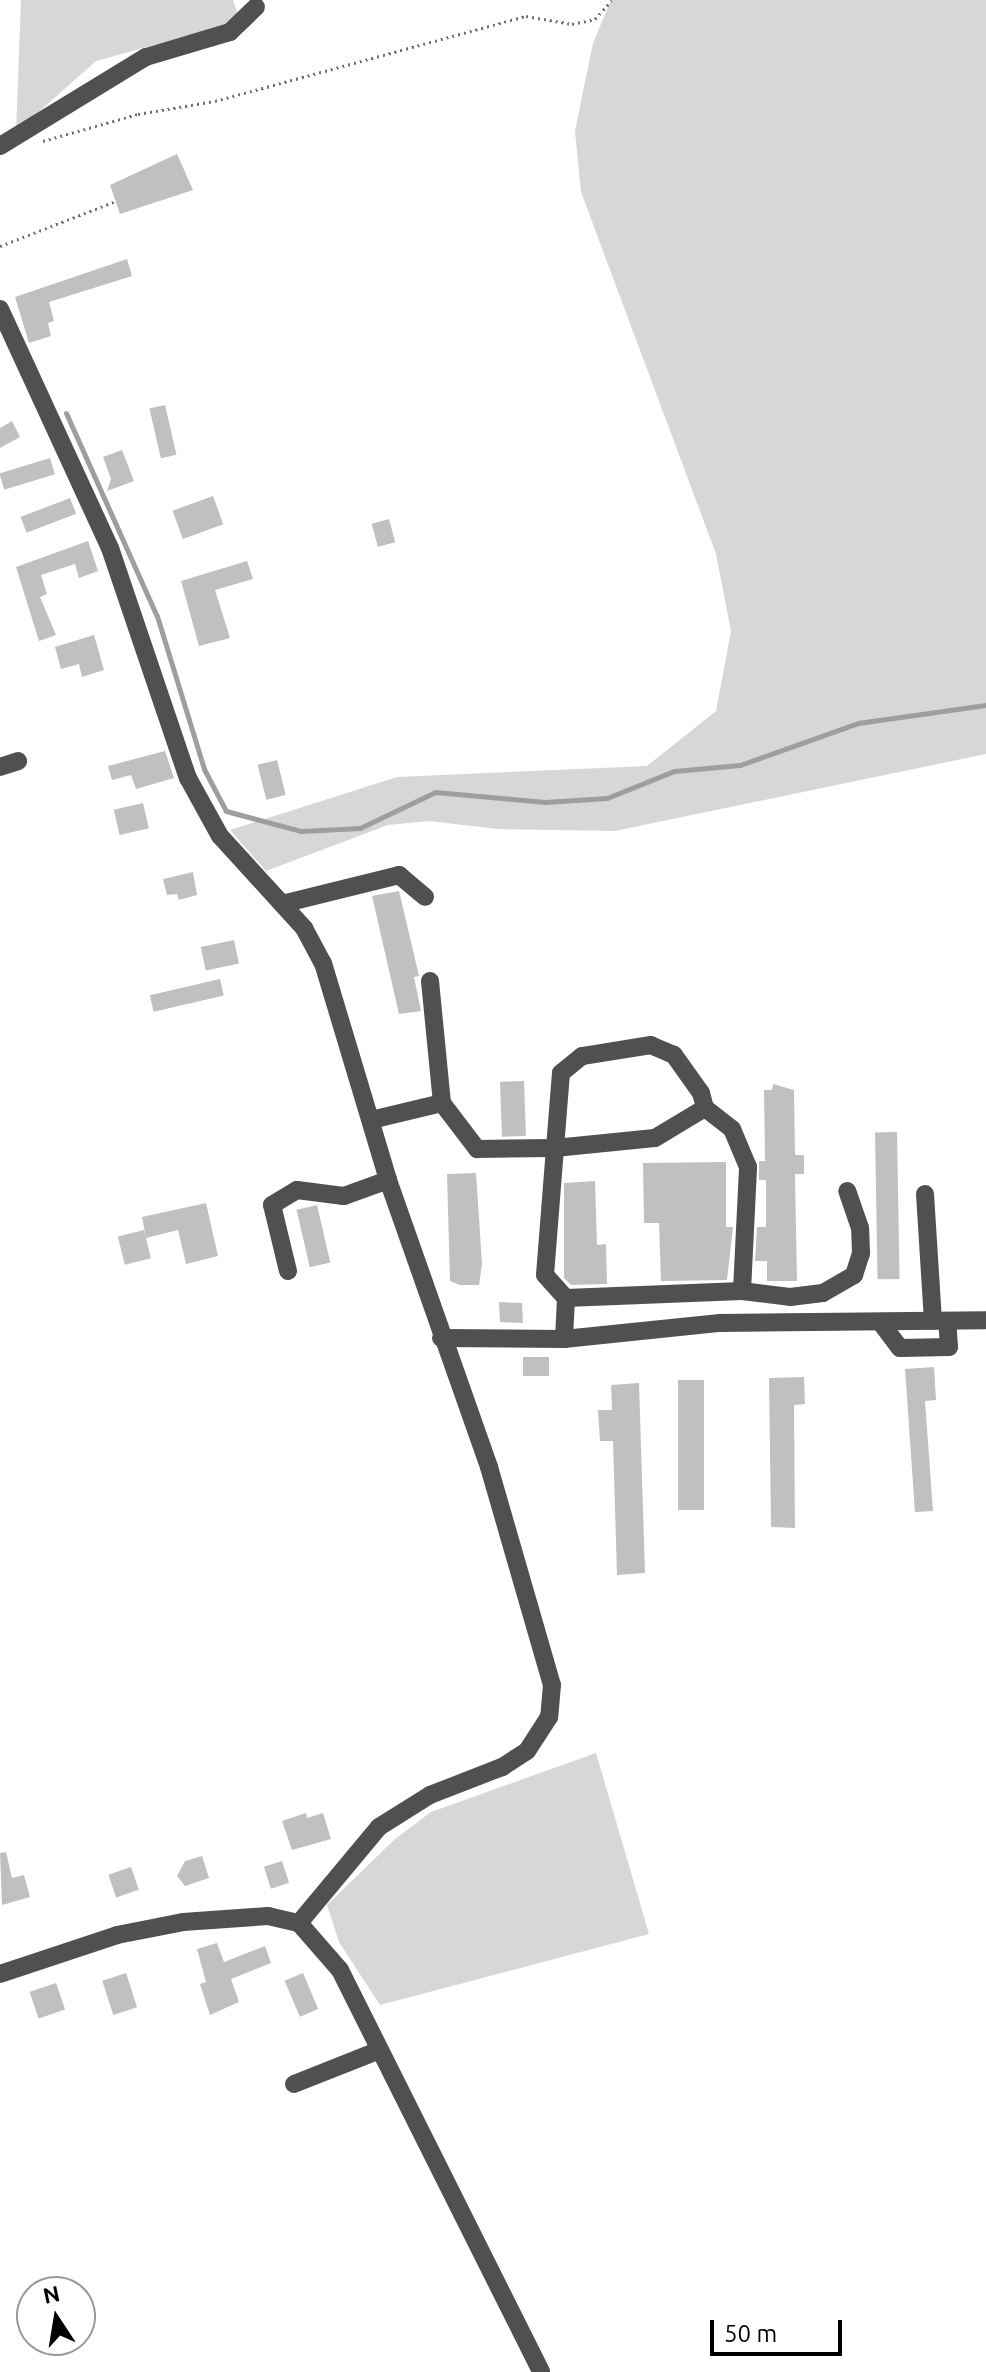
<!DOCTYPE html>
<style>
body{margin:0}
#map{position:relative;width:986px;height:2372px;overflow:hidden;background:#fff;font-family:Ubuntu,sans-serif}
div>[style]{position:absolute}
[style*='--x']{left:calc(var(--x)*1px);top:calc(var(--y)*1px);width:calc(var(--w)*1px);rotate:calc(var(--a)*1deg)}
.green>*{inset:0;background:#d7d7d7}
.stream>*{height:5px;margin:-2.5px;padding:0 2.5px;transform-origin:2.5px;border-radius:2.5px;background:#9e9e9e}
.building>*{inset:0;background:#c0c0c0;transform-origin:0 0}
.path>*{height:3px;margin-top:-1.5px;transform-origin:0;background:repeating-linear-gradient(90deg,#727272 0 2px,transparent 0 6px)}
.minor>*{height:18px;margin:-9px;padding:0 9px;transform-origin:9px;border-radius:9px;background:#505050}
span{translate:-50% -50%;white-space:nowrap;text-align:center;line-height:1.15;-webkit-text-stroke:8px #fff;paint-order:stroke}
.north{position:absolute;left:16px;top:2276px;width:80px;height:80px;box-sizing:border-box;background:#fff;border:2px solid #999;border-radius:50%;rotate:348deg;font-size:22px;font-weight:700;line-height:32px;text-align:center;color:#000}
.north::after{content:'';display:block;margin:auto;width:28px;height:36px;background:#000;clip-path:polygon(50% 0,100% 100%,50% 72%,0 100%)}
.scale{position:absolute;left:710px;top:2320px;width:132px;height:36px;box-sizing:border-box;border:4px solid #000;border-top:0;padding-left:10px;font-size:24px;line-height:28px;white-space:nowrap;color:#000;-webkit-text-stroke:6px #fff;paint-order:stroke}
</style>
<div id="map">
<div class="green">
<div style="clip-path:polygon(21px 0,233px 0,240px 21px,96px 61px,16px 132px)"></div>
<div style="clip-path:polygon(611px 0,986px 0,986px 754px,615px 831px,498px 829px,429px 821px,388px 825px,266px 871px,230px 830px,397px 777px,647px 766px,716px 711px,731px 631px,716px 554px,581px 192px,575px 131px,593px 43px)"></div>
<div style="clip-path:polygon(596px 1753px,649px 1934px,380px 2005px,339px 1942px,327px 1905px,395px 1839px,431px 1812px)"></div>
</div>
<div class="stream">
<div style="--x:66;--y:413;--w:222;--a:65.9"></div>
<div style="--x:157;--y:616;--w:160;--a:72.9"></div>
<div style="--x:204;--y:769;--w:47;--a:62.4"></div>
<div style="--x:226;--y:811;--w:78;--a:14.9"></div>
<div style="--x:301;--y:831;--w:59;--a:-2.9"></div>
<div style="--x:360;--y:828;--w:83;--a:-25.6"></div>
<div style="--x:435;--y:792;--w:110;--a:5.2"></div>
<div style="--x:545;--y:802;--w:62;--a:-3.7"></div>
<div style="--x:607;--y:798;--w:72;--a:-21.9"></div>
<div style="--x:674;--y:771;--w:66;--a:-5.2"></div>
<div style="--x:740;--y:765;--w:125;--a:-19.6"></div>
<div style="--x:858;--y:723;--w:129;--a:-8"></div>
</div>
<div class="building">
<div style="clip-path:polygon(177px 154px,193px 190px,120px 214px,110px 185px)"></div>
<div style="clip-path:polygon(127px 259px,132px 276px,49px 302px,54px 321px,48px 323px,51px 336px,29px 343px,15px 297px)"></div>
<div style="left:165px;top:405px;width:51px;height:16px;rotate:77deg"></div>
<div style="clip-path:polygon(12px 421px,20px 437px,0 448px,0 428px)"></div>
<div style="clip-path:polygon(122px 450px,134px 481px,107px 491px,111px 479px,103px 457px)"></div>
<div style="left:50px;top:458px;width:17px;height:53px;rotate:73deg"></div>
<div style="left:213px;top:496px;width:30px;height:43px;rotate:70deg"></div>
<div style="left:70px;top:498px;width:17px;height:53px;rotate:69deg"></div>
<div style="left:389px;top:519px;width:24px;height:18px;rotate:75deg"></div>
<div style="clip-path:polygon(88px 541px,98px 571px,79px 578px,75px 564px,41px 575px,47px 594px,40px 597px,56px 635px,39px 641px,16px 567px)"></div>
<div style="clip-path:polygon(247px 561px,253px 579px,215px 590px,230px 638px,199px 646px,181px 581px)"></div>
<div style="clip-path:polygon(94px 635px,104px 670px,82px 677px,79px 664px,61px 669px,55px 647px)"></div>
<div style="clip-path:polygon(165px 751px,174px 778px,136px 789px,131px 775px,112px 780px,108px 766px)"></div>
<div style="left:277px;top:760px;width:36px;height:20px;rotate:76deg"></div>
<div style="left:143px;top:803px;width:26px;height:30px;rotate:77deg"></div>
<div style="clip-path:polygon(193px 872px,197px 895px,179px 900px,177px 894px,167px 895px,163px 879px)"></div>
<div style="clip-path:polygon(399px 891px,419px 976px,414px 977px,421px 1011px,399px 1014px,372px 896px)"></div>
<div style="left:234px;top:940px;width:24px;height:34px;rotate:78deg"></div>
<div style="left:220px;top:979px;width:17px;height:72px;rotate:77deg"></div>
<div style="left:524px;top:1081px;width:55px;height:24px;rotate:88deg"></div>
<div style="clip-path:polygon(773px 1084px,794px 1090px,795px 1155px,804px 1155px,804px 1174px,795px 1174px,797px 1281px,767px 1281px,767px 1261px,755px 1261px,757px 1227px,766px 1227px,766px 1180px,759px 1180px,759px 1161px,765px 1161px,764px 1090px,772px 1090px)"></div>
<div style="left:897px;top:1132px;width:147px;height:22px;rotate:89deg"></div>
<div style="clip-path:polygon(726px 1162px,726px 1227px,733px 1227px,727px 1280px,661px 1281px,659px 1223px,644px 1223px,643px 1163px)"></div>
<div style="clip-path:polygon(476px 1173px,482px 1264px,479px 1285px,460px 1285px,450px 1281px,447px 1174px)"></div>
<div style="clip-path:polygon(595px 1181px,597px 1245px,606px 1244px,607px 1284px,571px 1285px,564px 1278px,564px 1183px)"></div>
<div style="clip-path:polygon(206px 1203px,218px 1256px,186px 1264px,178px 1230px,146px 1238px,142px 1217px)"></div>
<div style="left:317px;top:1205px;width:59px;height:21px;rotate:77deg"></div>
<div style="left:144px;top:1230px;width:29px;height:27px;rotate:76deg"></div>
<div style="clip-path:polygon(499px 1302px,522px 1303px,523px 1323px,500px 1322px)"></div>
<div style="left:523px;top:1357px;width:26px;height:19px"></div>
<div style="clip-path:polygon(934px 1367px,936px 1400px,925px 1401px,933px 1511px,915px 1512px,905px 1369px)"></div>
<div style="clip-path:polygon(804px 1377px,805px 1404px,794px 1405px,795px 1528px,771px 1527px,769px 1378px)"></div>
<div style="left:678px;top:1380px;width:26px;height:130px"></div>
<div style="clip-path:polygon(639px 1383px,645px 1573px,617px 1575px,613px 1441px,600px 1441px,598px 1410px,612px 1410px,611px 1385px)"></div>
<div style="clip-path:polygon(306px 1813px,307px 1818px,323px 1813px,331px 1839px,292px 1850px,282px 1821px)"></div>
<div style="clip-path:polygon(6px 1852px,12px 1878px,24px 1875px,30px 1897px,2px 1905px,0 1853px)"></div>
<div style="clip-path:polygon(202px 1856px,209px 1878px,185px 1886px,177px 1876px,185px 1861px)"></div>
<div style="left:282px;top:1861px;width:23px;height:19px;rotate:72deg"></div>
<div style="left:131px;top:1867px;width:24px;height:24px;rotate:71deg"></div>
<div style="clip-path:polygon(217px 1943px,224px 1962px,265px 1946px,271px 1963px,231px 1979px,239px 2002px,210px 2015px,200px 1984px,206px 1982px,197px 1949px)"></div>
<div style="left:126px;top:1973px;width:36px;height:25px;rotate:72deg"></div>
<div style="left:303px;top:1973px;width:39px;height:20px;rotate:67deg"></div>
<div style="left:56px;top:1983px;width:28px;height:28px;rotate:71deg"></div>
</div>
<div class="path">
<div style="--x:43;--y:141;--w:99;--a:-15.9"></div>
<div style="--x:138;--y:114;--w:78;--a:-9.6"></div>
<div style="--x:215;--y:101;--w:322;--a:-15.3"></div>
<div style="--x:526;--y:16;--w:47;--a:9.9"></div>
<div style="--x:572;--y:24;--w:24;--a:-12"></div>
<div style="--x:595;--y:19;--w:25;--a:-48"></div>
<div style="--x:0;--y:246;--w:124;--a:-21.2"></div>
</div>
<div class="minor">
<div style="--x:0;--y:146;--w:171;--a:-31.4"></div>
<div style="--x:146;--y:57;--w:88;--a:-16.6"></div>
<div style="--x:230;--y:32;--w:36;--a:-44"></div>
<div style="--x:0;--y:309;--w:263;--a:65.3"></div>
<div style="--x:110;--y:548;--w:243;--a:71.3"></div>
<div style="--x:188;--y:778;--w:66;--a:61.1"></div>
<div style="--x:220;--y:836;--w:125;--a:47.6"></div>
<div style="--x:304;--y:928;--w:40;--a:62"></div>
<div style="--x:323;--y:963;--w:227;--a:73.3"></div>
<div style="--x:388;--y:1180;--w:304;--a:70.6"></div>
<div style="--x:489;--y:1467;--w:227;--a:73.9"></div>
<div style="--x:552;--y:1685;--w:32;--a:95"></div>
<div style="--x:549;--y:1717;--w:40;--a:122.9"></div>
<div style="--x:527;--y:1751;--w:30;--a:147"></div>
<div style="--x:502;--y:1767;--w:77;--a:158.7"></div>
<div style="--x:430;--y:1795;--w:60;--a:147.9"></div>
<div style="--x:379;--y:1827;--w:125;--a:129.8"></div>
<div style="--x:0;--y:767;--w:19;--a:-18"></div>
<div style="--x:282;--y:904;--w:121;--a:-13.9"></div>
<div style="--x:399;--y:875;--w:34;--a:40"></div>
<div style="--x:430;--y:981;--w:123;--a:84.4"></div>
<div style="--x:442;--y:1103;--w:58;--a:52.7"></div>
<div style="--x:477;--y:1149;--w:78;--a:-0.7"></div>
<div style="--x:555;--y:1148;--w:100;--a:-5.7"></div>
<div style="--x:655;--y:1138;--w:58;--a:-31"></div>
<div style="--x:705;--y:1108;--w:16;--a:-105"></div>
<div style="--x:701;--y:1093;--w:47;--a:-125.4"></div>
<div style="--x:674;--y:1055;--w:25;--a:-157"></div>
<div style="--x:651;--y:1045;--w:70;--a:170.9"></div>
<div style="--x:582;--y:1056;--w:27;--a:141"></div>
<div style="--x:561;--y:1073;--w:75;--a:94.6"></div>
<div style="--x:555;--y:1148;--w:127;--a:94.5"></div>
<div style="--x:545;--y:1275;--w:31;--a:48"></div>
<div style="--x:566;--y:1298;--w:41;--a:92.8"></div>
<div style="--x:371;--y:1120;--w:73;--a:-13.5"></div>
<div style="--x:925;--y:1194;--w:127;--a:86.4"></div>
<div style="--x:288;--y:1271;--w:68;--a:-103.6"></div>
<div style="--x:272;--y:1205;--w:29;--a:-31"></div>
<div style="--x:297;--y:1190;--w:47;--a:7.3"></div>
<div style="--x:344;--y:1196;--w:47;--a:-20"></div>
<div style="--x:742;--y:1291;--w:48;--a:7.1"></div>
<div style="--x:790;--y:1297;--w:33;--a:-7"></div>
<div style="--x:823;--y:1293;--w:36;--a:-30"></div>
<div style="--x:854;--y:1275;--w:23;--a:-72"></div>
<div style="--x:861;--y:1253;--w:25;--a:-92"></div>
<div style="--x:860;--y:1228;--w:39;--a:-109"></div>
<div style="--x:566;--y:1298;--w:176;--a:-2.3"></div>
<div style="--x:742;--y:1291;--w:124;--a:-87.2"></div>
<div style="--x:748;--y:1167;--w:41;--a:-112.8"></div>
<div style="--x:732;--y:1129;--w:34;--a:-142"></div>
<div style="--x:881;--y:1323;--w:31;--a:53"></div>
<div style="--x:900;--y:1348;--w:49;--a:-1.2"></div>
<div style="--x:949;--y:1347;--w:26;--a:-94"></div>
<div style="--x:441;--y:1338;--w:123;--a:0.5"></div>
<div style="--x:564;--y:1339;--w:157;--a:-5.9"></div>
<div style="--x:720;--y:1323;--w:266;--a:-0.6"></div>
<div style="--x:0;--y:1974;--w:123;--a:-18.4"></div>
<div style="--x:117;--y:1935;--w:67;--a:-11.1"></div>
<div style="--x:183;--y:1922;--w:85;--a:-4"></div>
<div style="--x:268;--y:1916;--w:32;--a:13"></div>
<div style="--x:299;--y:1923;--w:62;--a:48.9"></div>
<div style="--x:340;--y:1970;--w:449;--a:63.4"></div>
<div style="--x:294;--y:2084;--w:92;--a:-21.6"></div>
</div>
<div class="north">N</div>
<div class="scale">50 m</div>
</div>
